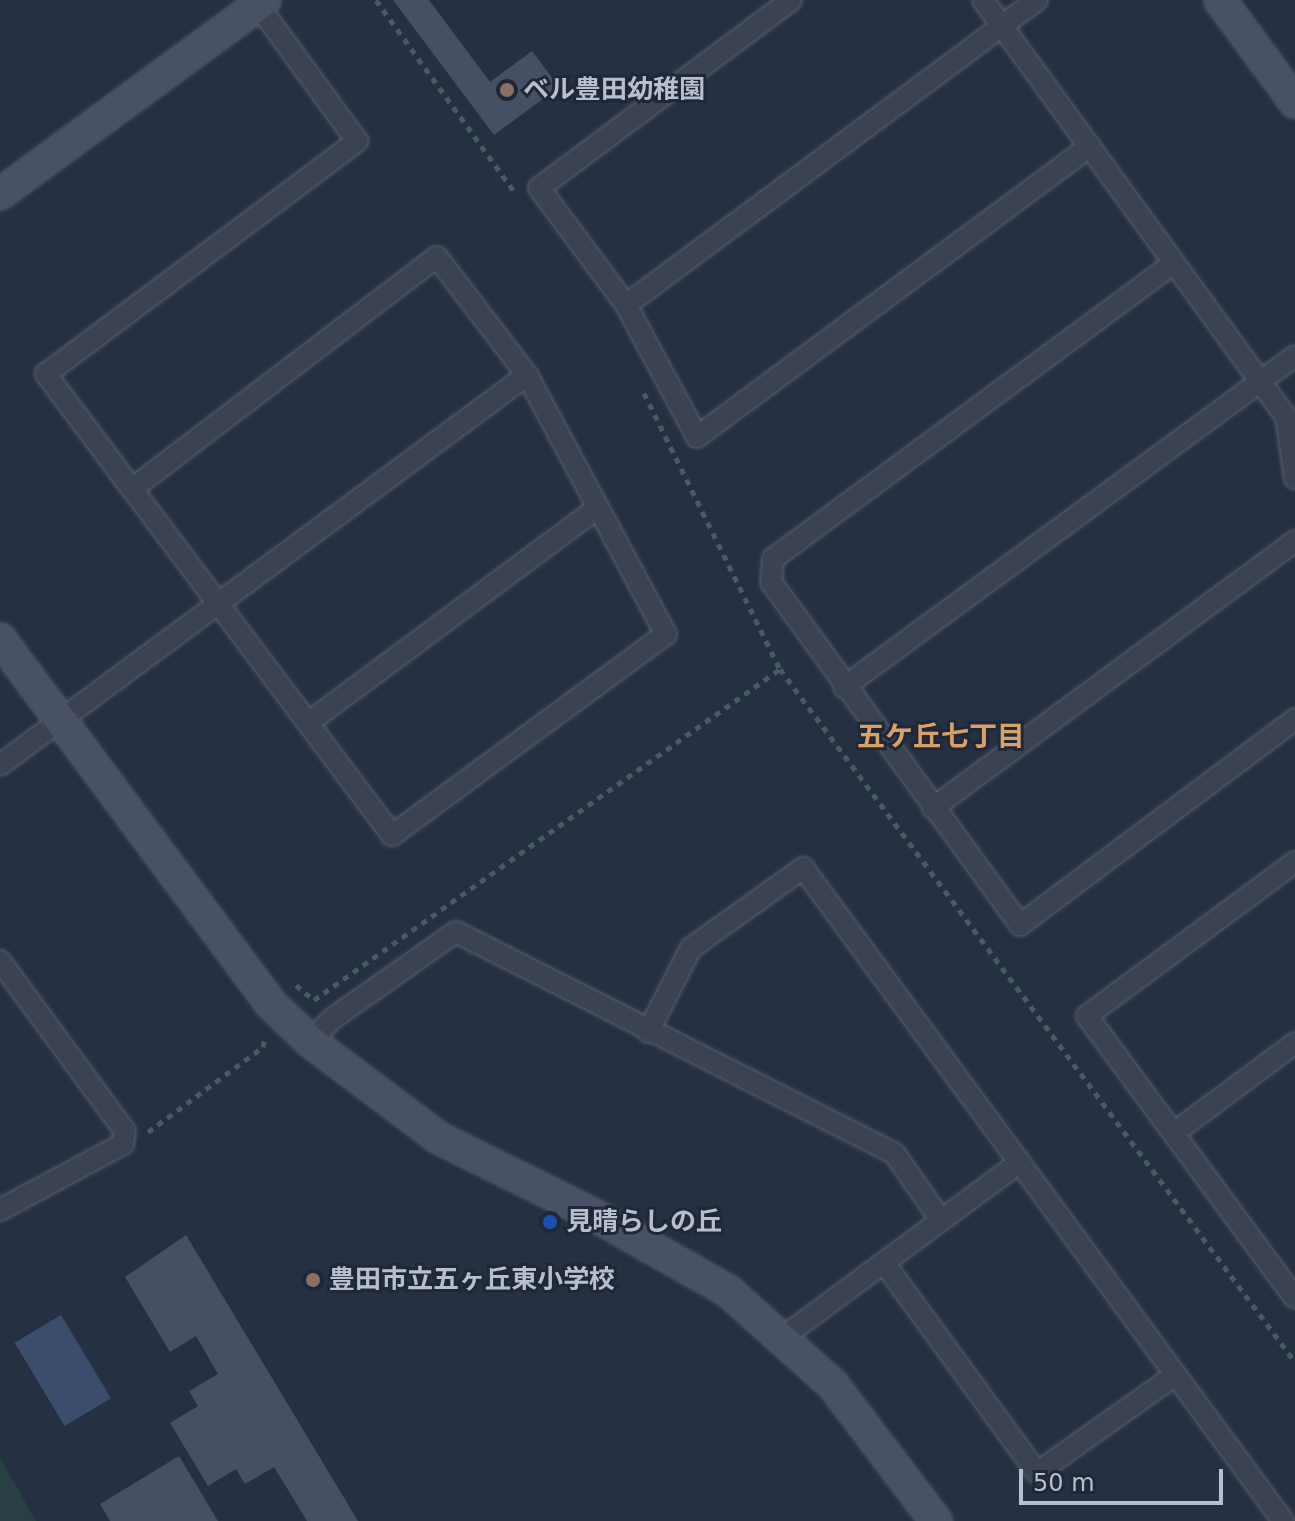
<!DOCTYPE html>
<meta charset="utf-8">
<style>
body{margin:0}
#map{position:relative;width:1295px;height:1521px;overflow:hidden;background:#263043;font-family:"DejaVu Sans","Noto Sans JP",sans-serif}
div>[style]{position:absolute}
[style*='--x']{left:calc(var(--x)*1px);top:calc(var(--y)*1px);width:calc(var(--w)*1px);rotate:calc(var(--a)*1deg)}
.green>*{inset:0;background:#283f44}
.water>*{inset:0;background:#3b4c6c;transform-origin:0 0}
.building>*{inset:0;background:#455065}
.path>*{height:5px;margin-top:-2.5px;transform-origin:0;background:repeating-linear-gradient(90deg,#465c60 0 6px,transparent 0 12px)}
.roads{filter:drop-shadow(0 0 2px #565e6d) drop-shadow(0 0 2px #565e6d)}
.street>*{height:20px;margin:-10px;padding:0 10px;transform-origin:10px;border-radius:10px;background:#3b4353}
.secondary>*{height:30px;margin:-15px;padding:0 15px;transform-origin:15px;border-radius:15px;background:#485166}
.dots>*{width:22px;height:22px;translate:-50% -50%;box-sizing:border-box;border:4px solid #1f2838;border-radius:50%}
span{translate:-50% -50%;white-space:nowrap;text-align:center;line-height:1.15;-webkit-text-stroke:6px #1f2838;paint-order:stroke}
.poi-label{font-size:26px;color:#b8becc;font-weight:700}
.left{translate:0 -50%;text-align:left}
.neighbourhood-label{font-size:28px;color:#d9a166;font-weight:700}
.scale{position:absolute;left:1019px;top:1469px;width:204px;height:36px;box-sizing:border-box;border:4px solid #b8becc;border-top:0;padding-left:10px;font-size:24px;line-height:28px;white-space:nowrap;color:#b8becc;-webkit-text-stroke:6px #1f2838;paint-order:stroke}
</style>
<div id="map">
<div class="green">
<div style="clip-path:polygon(0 1458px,36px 1521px,0 1521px)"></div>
</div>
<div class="water">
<div style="left:61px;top:1315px;width:97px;height:54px;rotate:59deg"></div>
</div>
<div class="building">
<div style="clip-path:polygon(393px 0,429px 0,490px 82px,532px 51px,559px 87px,494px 135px)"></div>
<div style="clip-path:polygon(186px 1235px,358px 1521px,307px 1521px,274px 1467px,245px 1484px,236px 1469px,208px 1486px,170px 1423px,198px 1406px,189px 1391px,218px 1374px,196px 1336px,170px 1352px,125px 1277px)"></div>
<div style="clip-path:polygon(179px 1456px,218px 1521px,110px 1521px,100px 1504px)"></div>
</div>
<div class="path">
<div style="--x:376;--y:0;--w:239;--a:54.2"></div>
<div style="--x:644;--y:393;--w:308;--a:63.8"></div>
<div style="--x:780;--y:669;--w:863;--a:53.38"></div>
<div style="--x:296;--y:985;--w:23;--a:40"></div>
<div style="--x:314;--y:1000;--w:572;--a:-35.39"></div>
<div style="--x:148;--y:1132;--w:143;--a:-36.5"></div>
<div style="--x:263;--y:1047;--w:10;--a:-79"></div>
</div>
<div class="roads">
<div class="street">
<div style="--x:983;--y:0;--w:515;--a:54"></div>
<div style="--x:1286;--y:417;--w:62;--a:81.6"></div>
<div style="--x:1037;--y:0;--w:512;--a:143.42"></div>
<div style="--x:626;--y:305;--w:150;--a:61.7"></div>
<div style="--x:697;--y:437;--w:489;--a:-36.5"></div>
<div style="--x:1174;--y:263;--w:498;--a:143.6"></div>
<div style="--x:773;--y:559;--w:23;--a:95"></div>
<div style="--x:771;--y:582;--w:424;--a:54"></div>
<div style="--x:1020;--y:925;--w:344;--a:-36.8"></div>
<div style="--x:626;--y:305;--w:146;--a:-126.6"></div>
<div style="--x:539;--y:188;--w:314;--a:-36.7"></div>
<div style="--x:132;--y:489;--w:383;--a:-37.3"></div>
<div style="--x:437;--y:257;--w:148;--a:52.7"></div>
<div style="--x:527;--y:375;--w:294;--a:61.8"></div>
<div style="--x:666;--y:634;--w:340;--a:143.7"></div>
<div style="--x:392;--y:835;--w:433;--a:-126.9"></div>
<div style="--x:132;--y:489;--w:144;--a:-126.8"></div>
<div style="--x:46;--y:374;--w:389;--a:-36.8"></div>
<div style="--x:357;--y:141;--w:175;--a:-126.1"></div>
<div style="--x:844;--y:687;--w:559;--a:-36.28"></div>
<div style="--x:308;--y:723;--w:361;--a:-36.6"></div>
<div style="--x:0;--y:765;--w:656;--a:-36.5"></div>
<div style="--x:933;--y:808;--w:450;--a:-36.4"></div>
<div style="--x:1295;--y:862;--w:259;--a:143.5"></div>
<div style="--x:1087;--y:1016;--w:350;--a:53.6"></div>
<div style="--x:0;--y:961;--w:211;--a:53.7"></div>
<div style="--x:125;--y:1131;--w:13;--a:99"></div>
<div style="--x:123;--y:1144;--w:140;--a:151.8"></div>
<div style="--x:648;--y:1032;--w:94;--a:-62.9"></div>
<div style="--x:691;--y:948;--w:138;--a:-35.5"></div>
<div style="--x:803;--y:868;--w:810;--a:53.68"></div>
<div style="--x:311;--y:1042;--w:31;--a:-48"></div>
<div style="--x:332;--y:1019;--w:151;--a:-35.1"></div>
<div style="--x:456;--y:932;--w:491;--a:26.8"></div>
<div style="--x:894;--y:1153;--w:82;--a:55"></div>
<div style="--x:1174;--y:1133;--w:151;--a:-36.6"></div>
<div style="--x:884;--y:1263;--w:260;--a:53.9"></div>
<div style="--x:1037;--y:1473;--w:168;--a:-35.3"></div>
<div style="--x:782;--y:1338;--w:296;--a:-36.5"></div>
</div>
<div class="secondary">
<div style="--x:1220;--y:0;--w:127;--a:53.7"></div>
<div style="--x:0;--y:194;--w:328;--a:-36.2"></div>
<div style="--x:0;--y:639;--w:453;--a:53.4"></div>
<div style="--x:270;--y:1003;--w:57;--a:43.6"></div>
<div style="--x:311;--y:1042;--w:160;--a:36.9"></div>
<div style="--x:439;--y:1138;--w:175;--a:26.4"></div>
<div style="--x:596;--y:1216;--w:152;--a:29.6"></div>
<div style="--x:728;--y:1291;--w:141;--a:41.8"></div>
<div style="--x:833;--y:1385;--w:171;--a:52.9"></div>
</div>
</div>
<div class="dots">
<div style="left:507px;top:90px;background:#8d6e63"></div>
<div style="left:550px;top:1222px;background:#1a4fb4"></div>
<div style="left:313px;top:1280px;background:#8d6e63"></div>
</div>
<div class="poi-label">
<span class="left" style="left:523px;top:90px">ベル豊田幼稚園</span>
<span class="left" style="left:566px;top:1222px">見晴らしの丘</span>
<span class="left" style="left:329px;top:1280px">豊田市立五ヶ丘東小学校</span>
</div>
<div class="neighbourhood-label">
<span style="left:941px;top:737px">五ケ丘七丁目</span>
</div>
<div class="scale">50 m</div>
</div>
